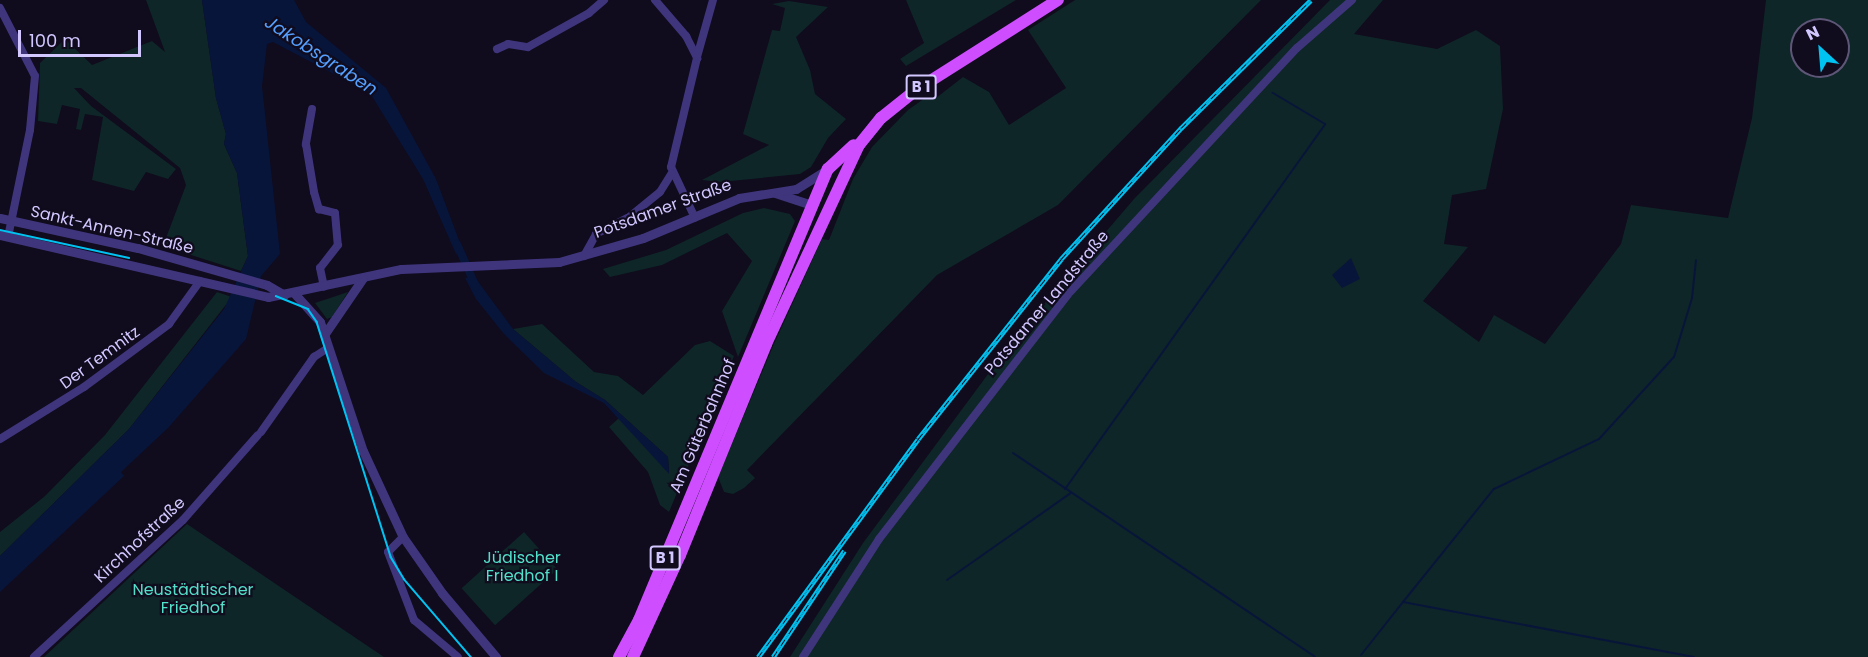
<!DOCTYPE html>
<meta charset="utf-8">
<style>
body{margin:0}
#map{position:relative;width:1868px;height:657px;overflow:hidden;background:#100b1d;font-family:Poppins,sans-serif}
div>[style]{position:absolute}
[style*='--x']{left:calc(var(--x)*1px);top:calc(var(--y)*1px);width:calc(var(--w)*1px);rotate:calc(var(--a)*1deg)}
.green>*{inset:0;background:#0e2627;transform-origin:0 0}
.water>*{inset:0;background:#08153a}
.stream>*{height:2px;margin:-1px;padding:0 1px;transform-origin:1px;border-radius:1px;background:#08153a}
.canal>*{height:8px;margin:-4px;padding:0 4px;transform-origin:4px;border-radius:4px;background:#08153a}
.minor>*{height:8px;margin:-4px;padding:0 4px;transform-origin:4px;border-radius:4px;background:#3f357d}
.tertiary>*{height:9px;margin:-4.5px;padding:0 4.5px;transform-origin:4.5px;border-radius:4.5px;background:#3f357d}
.primary>*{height:12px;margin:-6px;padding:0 6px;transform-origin:6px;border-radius:6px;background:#ce4eff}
.tram>*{height:1.5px;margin:-0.75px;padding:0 0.75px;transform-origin:0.75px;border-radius:0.75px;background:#00c3f2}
.rail>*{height:4.5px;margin-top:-2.25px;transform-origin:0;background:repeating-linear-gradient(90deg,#100b1d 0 7px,#00c3f2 0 14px);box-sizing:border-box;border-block:2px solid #00c3f2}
span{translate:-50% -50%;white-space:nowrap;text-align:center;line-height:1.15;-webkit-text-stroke:4.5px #100b1d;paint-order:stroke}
.shield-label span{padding:2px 4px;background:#100b1d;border:2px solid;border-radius:4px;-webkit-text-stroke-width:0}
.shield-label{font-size:15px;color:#d3c7ff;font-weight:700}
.street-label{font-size:16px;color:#d3c7ff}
.park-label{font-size:16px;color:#52e0ca}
.water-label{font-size:18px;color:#55a0ff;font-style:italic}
.north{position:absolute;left:1790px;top:18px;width:60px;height:60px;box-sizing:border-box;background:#100b1d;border:2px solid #5e5677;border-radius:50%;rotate:334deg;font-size:16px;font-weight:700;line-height:24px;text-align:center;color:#d3c7ff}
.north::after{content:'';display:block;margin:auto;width:21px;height:27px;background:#00c3f2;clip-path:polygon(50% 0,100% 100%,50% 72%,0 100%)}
.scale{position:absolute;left:18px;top:30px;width:123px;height:27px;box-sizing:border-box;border:3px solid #d3c7ff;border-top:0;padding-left:8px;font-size:18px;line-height:21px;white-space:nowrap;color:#d3c7ff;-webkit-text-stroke:4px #100b1d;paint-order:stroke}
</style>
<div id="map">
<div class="green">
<div style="clip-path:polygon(146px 0,202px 0,216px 98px,226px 134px,224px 144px,237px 173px,248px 256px,241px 271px,163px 246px,186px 185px,180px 168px,81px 88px,74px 88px,91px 106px,176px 169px,168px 179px,146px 172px,134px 191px,92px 180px,103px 117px,85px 114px,81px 130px,76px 129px,80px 109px,62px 105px,57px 124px,38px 121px,40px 63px,65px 39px,92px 65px,152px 41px,165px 52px)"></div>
<div style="clip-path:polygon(906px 0,1016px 0,906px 66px,900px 59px,924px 43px)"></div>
<div style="clip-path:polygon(1075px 0,1261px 0,1058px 205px,937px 275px,747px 470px,755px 478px,744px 488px,733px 494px,724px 492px,718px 477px,774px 344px,822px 239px,829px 240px,853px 179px,872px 147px,908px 110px,925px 98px,936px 98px,963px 77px,989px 92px,1009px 125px,1066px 88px,1028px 30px)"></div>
<div style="clip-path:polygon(evenodd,1330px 0,1383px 0,1354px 34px,1437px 49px,1476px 30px,1500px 46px,1503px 109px,1486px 189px,1452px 195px,1444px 244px,1468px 247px,1423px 301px,1479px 342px,1494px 315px,1545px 344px,1621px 244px,1631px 205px,1728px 218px,1752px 118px,1766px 0,1868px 0,1868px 657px,790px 657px,863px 543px,1014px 339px,1134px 199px,1330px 0,1802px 30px,1838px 30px,1838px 66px,1802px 66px,1802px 30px)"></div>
<div style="clip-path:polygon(789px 1px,828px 7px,796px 37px,810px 70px,815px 94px,846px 119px,828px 138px,811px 167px,800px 174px,721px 182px,702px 180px,769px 145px,743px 134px,772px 30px,780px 31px,785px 8px,772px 4px)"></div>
<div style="clip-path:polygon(764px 208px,790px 214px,795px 221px,738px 357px,722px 311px,752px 261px,727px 233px,662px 265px,610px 277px,603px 269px,666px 250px,743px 213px)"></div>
<div style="clip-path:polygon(217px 292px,232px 297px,129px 429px,0 556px,0 532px,45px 496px,105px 435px)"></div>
<div style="clip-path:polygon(348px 292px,332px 317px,327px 319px,315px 303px)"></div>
<div style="clip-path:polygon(542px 324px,594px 372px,618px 376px,643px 395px,695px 345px,710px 341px,734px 356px,669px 512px,660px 505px,648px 472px,609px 427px,619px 418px,669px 473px,668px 457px,605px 400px,576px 382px,513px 329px)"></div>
<div style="clip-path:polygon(187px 524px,384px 657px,44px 657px)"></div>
<div style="left:524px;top:532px;width:50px;height:84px;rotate:48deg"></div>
</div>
<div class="water">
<div style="clip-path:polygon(202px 0,294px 0,306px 22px,386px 88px,436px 179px,463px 251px,456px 254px,423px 179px,370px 93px,273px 42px,267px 44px,262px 86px,280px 254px,261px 276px,246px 339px,168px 428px,121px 472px,124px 476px,0 592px,0 556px,129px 429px,224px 309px,248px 256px,237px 173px,224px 144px,226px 134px,216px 98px)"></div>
<div style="clip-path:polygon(1351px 258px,1360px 279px,1342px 288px,1332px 275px)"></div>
<div style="clip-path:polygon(474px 276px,513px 329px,576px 382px,605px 400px,668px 457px,669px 474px,604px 403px,544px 373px,504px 334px,476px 299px,465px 278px)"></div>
</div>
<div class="stream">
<div style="--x:1013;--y:453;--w:364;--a:34"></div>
<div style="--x:1065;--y:489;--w:448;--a:-54.5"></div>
<div style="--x:1325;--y:124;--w:61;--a:-149.2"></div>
<div style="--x:947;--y:580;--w:151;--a:-35.1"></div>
<div style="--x:1403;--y:602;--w:145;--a:-51.2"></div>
<div style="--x:1494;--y:489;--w:116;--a:-25.5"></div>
<div style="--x:1599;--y:439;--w:111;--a:-47.6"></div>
<div style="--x:1674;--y:357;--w:62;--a:-73"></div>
<div style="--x:1692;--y:298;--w:38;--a:-84"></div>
<div style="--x:1361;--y:655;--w:68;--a:-51.6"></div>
<div style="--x:1403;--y:602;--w:296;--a:10.7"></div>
</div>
<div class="canal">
<div style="--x:457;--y:244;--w:47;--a:66.2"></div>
</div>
<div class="minor">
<div style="--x:655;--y:0;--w:48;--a:49.3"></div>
<div style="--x:686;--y:36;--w:25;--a:63"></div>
<div style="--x:697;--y:58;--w:112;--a:103.4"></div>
<div style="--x:671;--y:167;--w:56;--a:64.8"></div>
<div style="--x:0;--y:8;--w:76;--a:62.8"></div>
<div style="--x:35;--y:76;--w:54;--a:95.3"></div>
<div style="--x:30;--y:130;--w:109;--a:101.6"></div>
<div style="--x:497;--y:49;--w:12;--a:-24"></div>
<div style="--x:508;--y:44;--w:20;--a:9"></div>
<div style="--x:528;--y:47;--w:70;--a:-29.1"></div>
<div style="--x:589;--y:13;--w:20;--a:-41"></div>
<div style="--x:697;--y:57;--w:59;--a:-74.3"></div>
<div style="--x:312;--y:109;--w:36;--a:100"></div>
<div style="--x:306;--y:144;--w:49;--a:80.5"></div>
<div style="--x:314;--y:192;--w:18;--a:74"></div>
<div style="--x:319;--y:209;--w:16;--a:14"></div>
<div style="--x:335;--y:213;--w:32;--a:85"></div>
<div style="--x:338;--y:245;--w:29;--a:128"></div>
<div style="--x:320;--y:268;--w:19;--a:78"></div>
<div style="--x:584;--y:256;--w:25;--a:-61"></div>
<div style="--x:596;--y:234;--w:36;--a:-27"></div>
<div style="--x:628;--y:218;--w:41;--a:-39.1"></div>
<div style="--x:660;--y:192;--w:22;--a:-58"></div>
<div style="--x:261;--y:432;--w:92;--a:-54.8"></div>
<div style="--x:314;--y:357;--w:17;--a:-33"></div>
<div style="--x:0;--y:439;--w:99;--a:-31.8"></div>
<div style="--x:84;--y:387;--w:106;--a:-36.5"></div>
<div style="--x:169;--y:324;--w:53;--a:-54.2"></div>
<div style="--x:403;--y:537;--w:21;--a:135"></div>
<div style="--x:388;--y:552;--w:73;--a:69.1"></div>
<div style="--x:414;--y:620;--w:57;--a:40.1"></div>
<div style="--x:34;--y:657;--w:202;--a:-42.6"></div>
<div style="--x:183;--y:520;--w:113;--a:-48.6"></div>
<div style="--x:803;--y:657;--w:140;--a:-57.2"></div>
<div style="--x:879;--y:539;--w:314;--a:-52.3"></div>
<div style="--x:1071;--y:291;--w:332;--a:-47.1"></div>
<div style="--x:1297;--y:48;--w:73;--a:-41.1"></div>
</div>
<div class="tertiary">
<div style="--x:775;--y:193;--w:40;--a:18"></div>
<div style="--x:0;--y:218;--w:141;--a:12.3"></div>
<div style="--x:138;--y:248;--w:134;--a:16"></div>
<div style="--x:267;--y:285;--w:20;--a:30"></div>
<div style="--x:0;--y:235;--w:275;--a:13"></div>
<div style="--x:268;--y:297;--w:136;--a:-11.9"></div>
<div style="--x:401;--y:269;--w:158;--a:-2.5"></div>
<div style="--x:559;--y:262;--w:87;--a:-15.9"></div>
<div style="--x:643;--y:238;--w:104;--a:-22.6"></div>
<div style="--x:739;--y:198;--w:58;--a:-9"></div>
<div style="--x:796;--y:189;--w:38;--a:-32"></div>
<div style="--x:294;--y:293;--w:39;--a:48"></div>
<div style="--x:320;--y:322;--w:136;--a:71.6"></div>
<div style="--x:363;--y:451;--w:95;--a:65.1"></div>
<div style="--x:403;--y:537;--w:68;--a:55.1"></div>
<div style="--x:442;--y:593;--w:84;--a:49.8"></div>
<div style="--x:324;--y:335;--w:69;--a:-55.6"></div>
</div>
<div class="primary">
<div style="--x:619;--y:657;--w:42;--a:-61.6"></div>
<div style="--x:639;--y:620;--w:489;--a:-67.3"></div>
<div style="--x:828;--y:169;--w:35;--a:-43"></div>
<div style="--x:633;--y:657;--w:112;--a:-65.3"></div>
<div style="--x:680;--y:555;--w:228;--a:-67.8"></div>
<div style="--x:766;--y:344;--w:220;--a:-65"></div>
<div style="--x:859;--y:145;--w:35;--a:-51"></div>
<div style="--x:881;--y:118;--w:45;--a:-38.7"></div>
<div style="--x:916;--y:90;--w:168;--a:-32.4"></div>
</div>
<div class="tram">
<div style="--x:0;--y:230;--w:132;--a:12.2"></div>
<div style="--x:276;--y:296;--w:35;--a:22"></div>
<div style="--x:308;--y:309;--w:16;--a:55"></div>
<div style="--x:317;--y:322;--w:246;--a:72.5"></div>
<div style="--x:391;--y:557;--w:26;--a:59"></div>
<div style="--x:404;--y:579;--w:103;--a:49.3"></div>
</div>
<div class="rail">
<div style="--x:758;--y:657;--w:270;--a:-53.7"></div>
<div style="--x:918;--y:439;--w:230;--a:-51.5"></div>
<div style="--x:1061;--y:259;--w:178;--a:-47.5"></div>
<div style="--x:1181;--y:128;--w:182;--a:-44.6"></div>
<div style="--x:773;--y:657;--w:128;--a:-56.2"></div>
</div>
<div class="shield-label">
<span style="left:921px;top:87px">B 1</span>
<span style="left:665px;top:558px">B 1</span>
</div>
<div class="street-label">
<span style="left:663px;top:209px;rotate:-20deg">Potsdamer Straße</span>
<span style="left:112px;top:230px;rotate:13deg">Sankt-Annen-Straße</span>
<span style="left:1047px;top:303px;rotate:-50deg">Potsdamer Landstraße</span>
<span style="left:100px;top:358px;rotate:-36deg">Der Temnitz</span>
<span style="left:703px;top:426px;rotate:-67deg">Am Güterbahnhof</span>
<span style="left:140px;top:540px;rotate:-43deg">Kirchhofstraße</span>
</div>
<div class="park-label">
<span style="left:522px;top:567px">Jüdischer<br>Friedhof I</span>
<span style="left:193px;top:599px">Neustädtischer<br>Friedhof</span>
</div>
<div class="water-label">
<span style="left:321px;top:56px;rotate:33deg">Jakobsgraben</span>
</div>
<div class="north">N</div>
<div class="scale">100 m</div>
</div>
